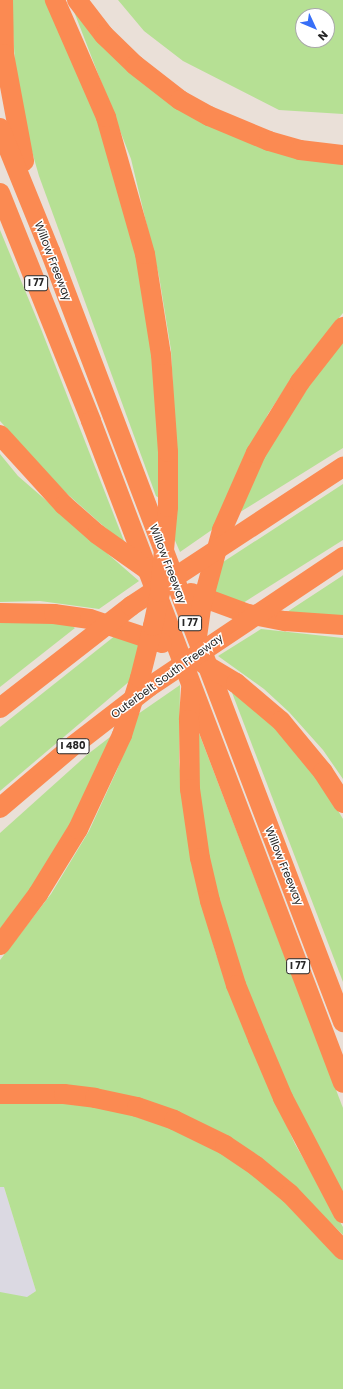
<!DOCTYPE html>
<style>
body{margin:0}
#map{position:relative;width:343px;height:1389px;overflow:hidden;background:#eae0d8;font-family:Poppins,sans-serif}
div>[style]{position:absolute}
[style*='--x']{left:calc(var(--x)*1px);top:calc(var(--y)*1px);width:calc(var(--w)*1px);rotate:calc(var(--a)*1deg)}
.industrial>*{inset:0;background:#dbd9e2}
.green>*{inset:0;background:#b6e094}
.highway>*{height:20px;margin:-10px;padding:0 10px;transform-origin:10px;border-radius:10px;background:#fb8a52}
span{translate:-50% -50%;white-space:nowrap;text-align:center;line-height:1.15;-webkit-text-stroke:3px #fff;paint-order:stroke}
.shield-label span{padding:1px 3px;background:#fff;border:1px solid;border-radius:3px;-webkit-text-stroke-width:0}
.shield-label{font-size:10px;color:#272727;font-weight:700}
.street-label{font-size:11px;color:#272727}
.north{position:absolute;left:295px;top:8px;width:40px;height:40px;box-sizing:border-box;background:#fff;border:1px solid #a9a9a9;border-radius:50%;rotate:134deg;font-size:11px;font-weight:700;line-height:16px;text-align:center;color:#272727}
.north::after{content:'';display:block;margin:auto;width:14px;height:18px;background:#386ff7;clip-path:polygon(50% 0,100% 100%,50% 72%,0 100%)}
</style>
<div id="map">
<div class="industrial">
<div style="clip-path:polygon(0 1187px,4px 1187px,36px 1291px,0 1316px)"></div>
</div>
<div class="green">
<div style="clip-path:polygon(11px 0,47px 0,97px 108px,130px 214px,157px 390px,162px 500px,156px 496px,39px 176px,25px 127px,15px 63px)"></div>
<div style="clip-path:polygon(evenodd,118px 0,343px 0,343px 114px,279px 110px,183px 61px,144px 31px,118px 0,303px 16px,327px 16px,327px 40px,303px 40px,303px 16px)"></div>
<div style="clip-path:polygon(73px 9px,144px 84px,343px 163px,343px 313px,299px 367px,268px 414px,216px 527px,180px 552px,173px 536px,173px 389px,171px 350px,159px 276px,131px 159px)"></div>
<div style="clip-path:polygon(0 230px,41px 329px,126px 546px,56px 484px,0 421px)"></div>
<div style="clip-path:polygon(343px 336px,343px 448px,237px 514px,268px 447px)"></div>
<div style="clip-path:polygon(0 454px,18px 476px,139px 581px,99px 609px,40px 601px,0 602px)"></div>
<div style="clip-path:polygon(343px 484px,343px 540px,243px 603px,213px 592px,220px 564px)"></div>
<div style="clip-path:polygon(343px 575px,343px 617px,284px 614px,342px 576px)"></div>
<div style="clip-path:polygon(0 619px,69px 624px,75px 628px,0 687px)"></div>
<div style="clip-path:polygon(261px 629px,343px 638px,343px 779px,323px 750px,289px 712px,264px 689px,218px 656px)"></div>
<div style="clip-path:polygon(116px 635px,141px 644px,131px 680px,0 791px,0 727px)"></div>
<div style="clip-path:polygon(180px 685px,179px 762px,188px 838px,196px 881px,216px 954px,260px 1066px,295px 1144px,343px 1227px,343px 1235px,276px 1170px,59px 1084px,0 1085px,0 960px,51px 894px,89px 831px,117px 770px,138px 714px)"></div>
<div style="clip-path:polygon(231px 690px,257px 711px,296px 750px,324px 787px,343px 819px,343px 982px)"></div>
<div style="clip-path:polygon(197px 728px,343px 1108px,343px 1199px,326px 1170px,255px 1014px,206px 862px,195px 763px)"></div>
<div style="clip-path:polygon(114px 734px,100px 768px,44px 871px,0 931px,0 833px,88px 754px)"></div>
<div style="clip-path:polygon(64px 1094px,225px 1145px,343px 1250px,343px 1389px,0 1389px,0 1292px,27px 1297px,36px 1291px,4px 1187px,0 1187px,0 1095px)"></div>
</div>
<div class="highway">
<div style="--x:3;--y:0;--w:54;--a:88.9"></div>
<div style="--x:4;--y:54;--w:109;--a:79.4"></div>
<div style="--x:77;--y:0;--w:44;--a:52.4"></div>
<div style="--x:104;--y:35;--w:43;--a:44.1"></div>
<div style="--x:135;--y:65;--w:57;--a:37.9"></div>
<div style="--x:180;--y:100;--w:33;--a:29"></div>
<div style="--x:209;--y:116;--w:65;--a:22.6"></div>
<div style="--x:269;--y:141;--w:32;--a:16"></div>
<div style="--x:300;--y:150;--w:43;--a:6.6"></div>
<div style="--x:0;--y:128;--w:133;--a:67.9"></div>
<div style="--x:50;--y:251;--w:825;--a:69.19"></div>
<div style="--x:0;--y:193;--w:245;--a:68.2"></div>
<div style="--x:91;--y:421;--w:708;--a:69.16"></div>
<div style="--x:0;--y:435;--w:95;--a:47.6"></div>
<div style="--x:64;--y:505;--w:44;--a:41.3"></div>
<div style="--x:97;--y:534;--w:67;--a:35.3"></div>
<div style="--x:191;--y:593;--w:61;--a:20.2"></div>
<div style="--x:248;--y:614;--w:38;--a:11"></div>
<div style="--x:285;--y:621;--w:58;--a:3.9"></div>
<div style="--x:0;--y:613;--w:54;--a:1.1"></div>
<div style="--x:54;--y:614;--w:36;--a:8"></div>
<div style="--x:90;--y:619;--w:76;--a:18.4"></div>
<div style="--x:197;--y:637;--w:29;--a:-82"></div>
<div style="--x:201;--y:608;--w:81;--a:-74.9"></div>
<div style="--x:222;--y:530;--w:84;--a:-66.2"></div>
<div style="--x:256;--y:453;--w:84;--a:-58.2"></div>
<div style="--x:300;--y:382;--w:70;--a:-52"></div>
<div style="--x:201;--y:662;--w:41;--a:31"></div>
<div style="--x:236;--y:683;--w:59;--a:40.2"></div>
<div style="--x:281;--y:721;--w:66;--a:50.5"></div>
<div style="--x:323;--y:772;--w:37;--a:57"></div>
<div style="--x:191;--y:689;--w:31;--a:94"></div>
<div style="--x:189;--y:720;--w:69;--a:89.2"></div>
<div style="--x:190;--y:789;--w:70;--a:81.8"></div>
<div style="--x:200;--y:858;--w:44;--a:76.9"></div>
<div style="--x:210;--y:901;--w:88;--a:72.8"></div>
<div style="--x:236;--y:985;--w:58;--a:67.8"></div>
<div style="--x:258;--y:1039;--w:64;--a:67"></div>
<div style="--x:283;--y:1098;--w:130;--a:62.4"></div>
<div style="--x:0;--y:708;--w:166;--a:-37.9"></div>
<div style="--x:131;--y:606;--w:254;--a:-33.3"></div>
<div style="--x:0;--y:808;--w:97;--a:-40.4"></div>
<div style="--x:74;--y:745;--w:95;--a:-37.7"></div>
<div style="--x:149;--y:687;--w:234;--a:-33.8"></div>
<div style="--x:0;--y:945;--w:64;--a:-53.3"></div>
<div style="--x:38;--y:894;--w:76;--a:-58.4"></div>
<div style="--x:78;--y:829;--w:104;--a:-64.9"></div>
<div style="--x:122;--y:735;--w:60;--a:-72.5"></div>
<div style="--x:140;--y:678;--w:54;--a:-76"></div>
<div style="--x:153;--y:626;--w:35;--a:-78"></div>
<div style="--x:160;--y:592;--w:85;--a:-84.6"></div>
<div style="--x:168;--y:507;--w:55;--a:-90"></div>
<div style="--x:168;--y:452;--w:97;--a:-94.1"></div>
<div style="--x:161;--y:355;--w:102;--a:-99"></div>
<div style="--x:145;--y:254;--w:142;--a:-105.9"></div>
<div style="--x:106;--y:117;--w:128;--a:-113.6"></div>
<div style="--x:0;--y:1094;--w:64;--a:0"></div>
<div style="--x:64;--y:1094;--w:31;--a:7"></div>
<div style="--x:95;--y:1098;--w:43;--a:12.1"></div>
<div style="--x:137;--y:1107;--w:39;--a:19"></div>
<div style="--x:174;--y:1120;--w:57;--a:26.1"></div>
<div style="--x:225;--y:1145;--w:37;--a:34"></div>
<div style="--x:256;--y:1166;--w:44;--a:39.5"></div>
<div style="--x:290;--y:1194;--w:77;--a:46.6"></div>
</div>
<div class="shield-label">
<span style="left:36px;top:283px">I 77</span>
<span style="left:190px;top:623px">I 77</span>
<span style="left:73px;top:746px">I 480</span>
<span style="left:298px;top:966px">I 77</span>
</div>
<div class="street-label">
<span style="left:53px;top:261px;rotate:69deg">Willow Freeway</span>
<span style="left:168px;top:564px;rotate:69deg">Willow Freeway</span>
<span style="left:167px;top:676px;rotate:-36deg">Outerbelt South Freeway</span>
<span style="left:284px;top:866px;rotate:68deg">Willow Freeway</span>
</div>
<div class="north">N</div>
</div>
